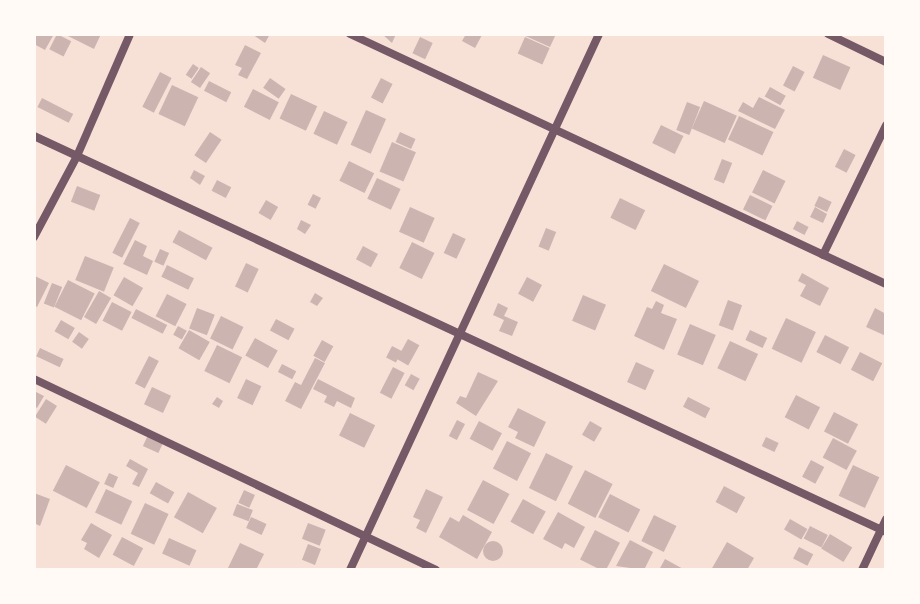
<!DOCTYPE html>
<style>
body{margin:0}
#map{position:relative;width:920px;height:604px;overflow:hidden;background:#f7e1d7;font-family:"Crimson Pro",serif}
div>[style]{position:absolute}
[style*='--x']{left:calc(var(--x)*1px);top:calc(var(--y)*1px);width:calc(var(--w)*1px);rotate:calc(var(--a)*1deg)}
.building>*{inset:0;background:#ccb4b1;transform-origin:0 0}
.round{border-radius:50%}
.minor>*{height:8px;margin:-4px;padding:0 4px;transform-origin:4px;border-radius:4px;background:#755966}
span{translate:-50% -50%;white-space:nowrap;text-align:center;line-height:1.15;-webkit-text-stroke:6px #fffaf5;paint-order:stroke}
.frame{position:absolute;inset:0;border:36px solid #fffaf5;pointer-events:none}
</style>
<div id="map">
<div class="building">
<div style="clip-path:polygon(34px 34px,54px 34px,45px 50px,34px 44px)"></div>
<div style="left:57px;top:34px;width:16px;height:17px;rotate:27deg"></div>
<div style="clip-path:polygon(64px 34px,101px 34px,94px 49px)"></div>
<div style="clip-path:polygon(252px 34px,270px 34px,265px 43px)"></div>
<div style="clip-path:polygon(382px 34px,396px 34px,392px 43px)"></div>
<div style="clip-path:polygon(466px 34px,482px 35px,475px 48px,462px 41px)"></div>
<div style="clip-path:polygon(521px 34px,556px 34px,550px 47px)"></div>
<div style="left:420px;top:37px;width:14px;height:18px;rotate:25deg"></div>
<div style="left:525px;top:37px;width:27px;height:18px;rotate:24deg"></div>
<div style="clip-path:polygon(245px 45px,261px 53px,247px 79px,238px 75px,242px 68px,235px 65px)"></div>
<div style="left:823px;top:55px;width:30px;height:25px;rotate:24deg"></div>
<div style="left:193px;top:64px;width:7px;height:13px;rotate:34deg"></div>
<div style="left:793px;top:66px;width:13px;height:22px;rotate:27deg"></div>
<div style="left:201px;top:67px;width:11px;height:18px;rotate:34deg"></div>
<div style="left:160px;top:72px;width:13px;height:39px;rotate:27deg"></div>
<div style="left:270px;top:78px;width:19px;height:12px;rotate:35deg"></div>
<div style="left:381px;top:78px;width:13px;height:22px;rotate:27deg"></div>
<div style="left:209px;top:81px;width:25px;height:11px;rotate:27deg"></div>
<div style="left:172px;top:85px;width:29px;height:32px;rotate:25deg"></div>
<div style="left:770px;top:87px;width:18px;height:11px;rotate:29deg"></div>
<div style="left:253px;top:89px;width:29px;height:20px;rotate:27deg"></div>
<div style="left:291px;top:94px;width:29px;height:27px;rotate:25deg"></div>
<div style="clip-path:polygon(759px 97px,785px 110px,775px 129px,738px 111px,743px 102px,753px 108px)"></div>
<div style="left:42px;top:98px;width:35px;height:10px;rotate:27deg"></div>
<div style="left:704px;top:101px;width:36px;height:30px;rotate:24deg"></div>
<div style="left:687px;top:102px;width:14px;height:30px;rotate:21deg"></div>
<div style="left:366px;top:110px;width:22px;height:38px;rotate:24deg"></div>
<div style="left:324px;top:111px;width:26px;height:25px;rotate:25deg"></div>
<div style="left:739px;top:116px;width:38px;height:26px;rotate:25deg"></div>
<div style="left:661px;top:125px;width:25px;height:20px;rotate:26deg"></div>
<div style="left:210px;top:132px;width:14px;height:28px;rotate:34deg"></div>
<div style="left:400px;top:132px;width:17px;height:11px;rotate:24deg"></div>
<div style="left:392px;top:142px;width:26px;height:32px;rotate:23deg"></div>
<div style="left:844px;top:149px;width:13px;height:20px;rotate:27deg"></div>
<div style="left:722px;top:159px;width:11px;height:22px;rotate:22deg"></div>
<div style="left:349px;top:161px;width:28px;height:22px;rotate:26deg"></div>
<div style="clip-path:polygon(194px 170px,205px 176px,200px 185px,190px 178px)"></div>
<div style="left:763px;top:170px;width:25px;height:25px;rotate:26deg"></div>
<div style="left:377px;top:178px;width:26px;height:23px;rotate:25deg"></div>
<div style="left:217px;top:180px;width:16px;height:12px;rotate:27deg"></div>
<div style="left:77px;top:186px;width:25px;height:17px;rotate:21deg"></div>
<div style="left:313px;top:194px;width:9px;height:12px;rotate:27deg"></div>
<div style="left:750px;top:195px;width:25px;height:16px;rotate:26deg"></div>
<div style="left:819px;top:196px;width:14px;height:11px;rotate:25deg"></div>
<div style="left:620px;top:198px;width:28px;height:22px;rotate:26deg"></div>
<div style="left:266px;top:200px;width:14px;height:15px;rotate:30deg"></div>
<div style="left:410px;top:207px;width:27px;height:27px;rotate:24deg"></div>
<div style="clip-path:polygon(815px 207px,827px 214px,823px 223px,810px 217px)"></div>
<div style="left:130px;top:218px;width:11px;height:39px;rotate:27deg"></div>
<div style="clip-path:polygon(301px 220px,311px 225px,305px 234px,297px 229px)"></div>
<div style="left:797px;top:221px;width:13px;height:9px;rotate:27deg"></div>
<div style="left:546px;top:228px;width:11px;height:20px;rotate:22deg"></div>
<div style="left:179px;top:230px;width:38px;height:14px;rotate:28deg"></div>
<div style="left:453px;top:233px;width:14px;height:22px;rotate:25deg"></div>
<div style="clip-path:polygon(135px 240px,147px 246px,143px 256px,153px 261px,147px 275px,123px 264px)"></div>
<div style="left:412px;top:242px;width:25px;height:29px;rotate:26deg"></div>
<div style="left:363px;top:246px;width:17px;height:15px;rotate:28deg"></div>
<div style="left:160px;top:249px;width:10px;height:14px;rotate:24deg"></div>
<div style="left:85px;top:256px;width:31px;height:26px;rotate:22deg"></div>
<div style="left:246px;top:263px;width:14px;height:26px;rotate:25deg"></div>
<div style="left:664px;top:264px;width:39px;height:30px;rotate:26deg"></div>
<div style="left:167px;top:265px;width:30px;height:13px;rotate:26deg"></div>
<div style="clip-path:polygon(802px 273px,829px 288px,820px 306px,800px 296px,806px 285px,798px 281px)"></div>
<div style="clip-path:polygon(35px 276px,49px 283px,37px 307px,34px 305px)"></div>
<div style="left:124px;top:277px;width:22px;height:21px;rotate:30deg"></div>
<div style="left:527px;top:277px;width:17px;height:19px;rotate:28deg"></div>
<div style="left:68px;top:280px;width:30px;height:30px;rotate:27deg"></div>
<div style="left:52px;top:283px;width:11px;height:22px;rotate:22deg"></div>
<div style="left:99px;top:291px;width:14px;height:30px;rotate:30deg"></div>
<div style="clip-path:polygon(315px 293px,323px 298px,317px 306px,310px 302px)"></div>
<div style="left:167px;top:294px;width:22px;height:25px;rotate:27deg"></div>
<div style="left:583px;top:295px;width:25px;height:28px;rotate:23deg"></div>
<div style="left:728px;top:300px;width:15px;height:27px;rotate:20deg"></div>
<div style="clip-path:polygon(656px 301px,664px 305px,661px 313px,677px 319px,664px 350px,634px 336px,647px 307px,652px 309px)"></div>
<div style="left:112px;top:302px;width:22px;height:21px;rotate:27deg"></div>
<div style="clip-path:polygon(498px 303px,508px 308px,504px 316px,518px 322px,512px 336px,499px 331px,504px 320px,493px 315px)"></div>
<div style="left:197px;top:308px;width:19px;height:22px;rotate:21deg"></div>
<div style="clip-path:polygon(875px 308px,886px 314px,886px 336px,866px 327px)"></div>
<div style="left:136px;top:309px;width:35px;height:10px;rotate:27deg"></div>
<div style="left:221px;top:316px;width:25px;height:25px;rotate:26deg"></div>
<div style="left:786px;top:318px;width:33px;height:34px;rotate:25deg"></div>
<div style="left:276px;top:319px;width:21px;height:13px;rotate:28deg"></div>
<div style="left:61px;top:320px;width:16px;height:13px;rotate:30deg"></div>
<div style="left:690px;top:324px;width:28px;height:33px;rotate:23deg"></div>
<div style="left:178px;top:326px;width:10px;height:10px;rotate:29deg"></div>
<div style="left:189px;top:330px;width:24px;height:21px;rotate:30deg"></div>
<div style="left:750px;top:330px;width:19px;height:11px;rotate:25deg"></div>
<div style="left:79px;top:332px;width:12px;height:12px;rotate:35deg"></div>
<div style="left:825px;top:335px;width:27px;height:19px;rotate:27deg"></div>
<div style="left:255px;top:338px;width:26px;height:20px;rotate:29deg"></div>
<div style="left:408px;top:339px;width:13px;height:23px;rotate:29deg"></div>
<div style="left:322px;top:340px;width:13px;height:18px;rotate:29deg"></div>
<div style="left:730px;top:341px;width:31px;height:30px;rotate:25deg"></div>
<div style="left:217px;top:345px;width:28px;height:29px;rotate:26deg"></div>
<div style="left:392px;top:346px;width:11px;height:13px;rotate:27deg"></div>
<div style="left:40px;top:348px;width:26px;height:9px;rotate:25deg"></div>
<div style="left:860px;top:352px;width:25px;height:20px;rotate:27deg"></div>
<div style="left:149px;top:356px;width:11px;height:31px;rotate:27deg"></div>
<div style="clip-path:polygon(315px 358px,325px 363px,301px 409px,285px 401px,295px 382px,301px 385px)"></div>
<div style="left:636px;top:362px;width:20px;height:22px;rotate:24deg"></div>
<div style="left:282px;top:364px;width:16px;height:9px;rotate:27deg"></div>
<div style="left:393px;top:367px;width:13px;height:29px;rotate:27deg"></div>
<div style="clip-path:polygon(478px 372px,498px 381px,476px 416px,456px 403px,460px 396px,466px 398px)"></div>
<div style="left:411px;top:374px;width:10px;height:13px;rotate:29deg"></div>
<div style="left:246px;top:379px;width:17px;height:21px;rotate:25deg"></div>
<div style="clip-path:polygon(318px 379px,355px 398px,351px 408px,337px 401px,334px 407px,324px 402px,327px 396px,313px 389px)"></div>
<div style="left:152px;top:387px;width:21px;height:19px;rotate:25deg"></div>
<div style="clip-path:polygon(34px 391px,44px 396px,37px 408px,34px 406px)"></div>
<div style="left:796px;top:395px;width:27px;height:25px;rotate:27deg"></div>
<div style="clip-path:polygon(217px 397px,223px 401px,219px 408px,212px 404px)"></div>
<div style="left:688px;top:397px;width:25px;height:11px;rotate:27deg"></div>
<div style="left:46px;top:399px;width:13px;height:21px;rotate:32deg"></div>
<div style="clip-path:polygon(518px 408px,546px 422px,534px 447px,515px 438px,518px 432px,508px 427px)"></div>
<div style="left:834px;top:412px;width:27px;height:22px;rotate:27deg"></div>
<div style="left:350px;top:413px;width:28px;height:25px;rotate:26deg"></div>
<div style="left:457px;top:420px;width:9px;height:18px;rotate:27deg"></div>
<div style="left:479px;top:421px;width:26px;height:20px;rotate:28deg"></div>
<div style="left:590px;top:421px;width:14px;height:16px;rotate:30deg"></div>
<div style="left:148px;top:435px;width:17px;height:12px;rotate:25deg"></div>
<div style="left:766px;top:437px;width:14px;height:10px;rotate:25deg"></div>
<div style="left:833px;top:438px;width:27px;height:22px;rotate:28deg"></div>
<div style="left:507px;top:441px;width:27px;height:31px;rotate:27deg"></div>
<div style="left:546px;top:453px;width:30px;height:39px;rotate:26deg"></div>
<div style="clip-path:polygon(130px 459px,148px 469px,139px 487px,132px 484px,138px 473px,126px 466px)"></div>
<div style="left:811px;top:460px;width:15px;height:19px;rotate:28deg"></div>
<div style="left:66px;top:465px;width:38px;height:29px;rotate:27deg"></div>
<div style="left:853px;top:465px;width:29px;height:34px;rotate:25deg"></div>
<div style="left:585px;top:470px;width:31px;height:38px;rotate:27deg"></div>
<div style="left:109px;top:473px;width:10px;height:12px;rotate:24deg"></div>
<div style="left:483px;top:480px;width:30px;height:34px;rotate:28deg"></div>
<div style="left:156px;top:482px;width:21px;height:13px;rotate:29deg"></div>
<div style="left:724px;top:486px;width:24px;height:18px;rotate:28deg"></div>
<div style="left:106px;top:489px;width:29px;height:26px;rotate:25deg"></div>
<div style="clip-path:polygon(426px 489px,443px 497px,426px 533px,416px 528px,420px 520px,413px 517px)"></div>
<div style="left:244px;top:490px;width:12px;height:14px;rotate:24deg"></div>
<div style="left:188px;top:492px;width:33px;height:29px;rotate:29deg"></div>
<div style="clip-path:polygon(34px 493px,50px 499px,40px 526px,34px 523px)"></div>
<div style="left:610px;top:494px;width:34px;height:26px;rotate:27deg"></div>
<div style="left:523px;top:499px;width:26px;height:26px;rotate:29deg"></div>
<div style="left:145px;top:503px;width:26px;height:34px;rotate:25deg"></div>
<div style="left:237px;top:504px;width:17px;height:12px;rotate:21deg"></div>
<div style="clip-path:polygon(558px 512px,585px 527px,574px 548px,565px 543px,562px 549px,543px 539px)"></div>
<div style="clip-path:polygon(463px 515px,492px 532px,477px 559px,439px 537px,450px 517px,459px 522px)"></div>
<div style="left:654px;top:515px;width:25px;height:29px;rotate:26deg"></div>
<div style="left:251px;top:517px;width:17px;height:12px;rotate:24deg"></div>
<div style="left:790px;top:519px;width:20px;height:12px;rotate:30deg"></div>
<div style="clip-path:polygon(91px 523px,112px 535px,99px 558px,84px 549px,87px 543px,81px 540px)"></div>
<div style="left:308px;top:523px;width:19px;height:17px;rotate:21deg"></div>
<div style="left:810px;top:526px;width:20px;height:14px;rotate:27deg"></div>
<div style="left:595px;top:530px;width:28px;height:33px;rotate:27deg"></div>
<div style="left:830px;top:534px;width:26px;height:17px;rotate:31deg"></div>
<div style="left:122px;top:537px;width:24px;height:20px;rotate:28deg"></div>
<div style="left:169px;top:538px;width:30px;height:17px;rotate:24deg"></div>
<div style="clip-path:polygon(630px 540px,653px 552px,644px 570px,616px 566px)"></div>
<div class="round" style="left:483px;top:541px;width:20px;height:20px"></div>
<div style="clip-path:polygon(727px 542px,754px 558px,747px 570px,711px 570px)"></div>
<div style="clip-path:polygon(240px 543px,264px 554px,256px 570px,228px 568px)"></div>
<div style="left:308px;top:544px;width:14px;height:17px;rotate:21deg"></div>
<div style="left:799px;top:547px;width:16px;height:13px;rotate:27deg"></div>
<div style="clip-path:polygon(665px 559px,685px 570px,659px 570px)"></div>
</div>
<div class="minor">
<div style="--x:350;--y:34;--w:591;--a:25.01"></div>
<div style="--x:828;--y:34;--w:64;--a:25.8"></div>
<div style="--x:34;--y:136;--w:940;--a:24.93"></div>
<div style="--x:34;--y:237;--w:92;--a:-62"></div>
<div style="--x:77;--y:156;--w:133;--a:-66.5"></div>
<div style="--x:823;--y:255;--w:144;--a:-64.1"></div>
<div style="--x:34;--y:379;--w:445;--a:25.4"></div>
<div style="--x:350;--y:570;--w:591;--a:-65.08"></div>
<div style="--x:862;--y:570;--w:56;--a:-64.8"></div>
</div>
<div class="frame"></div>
</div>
